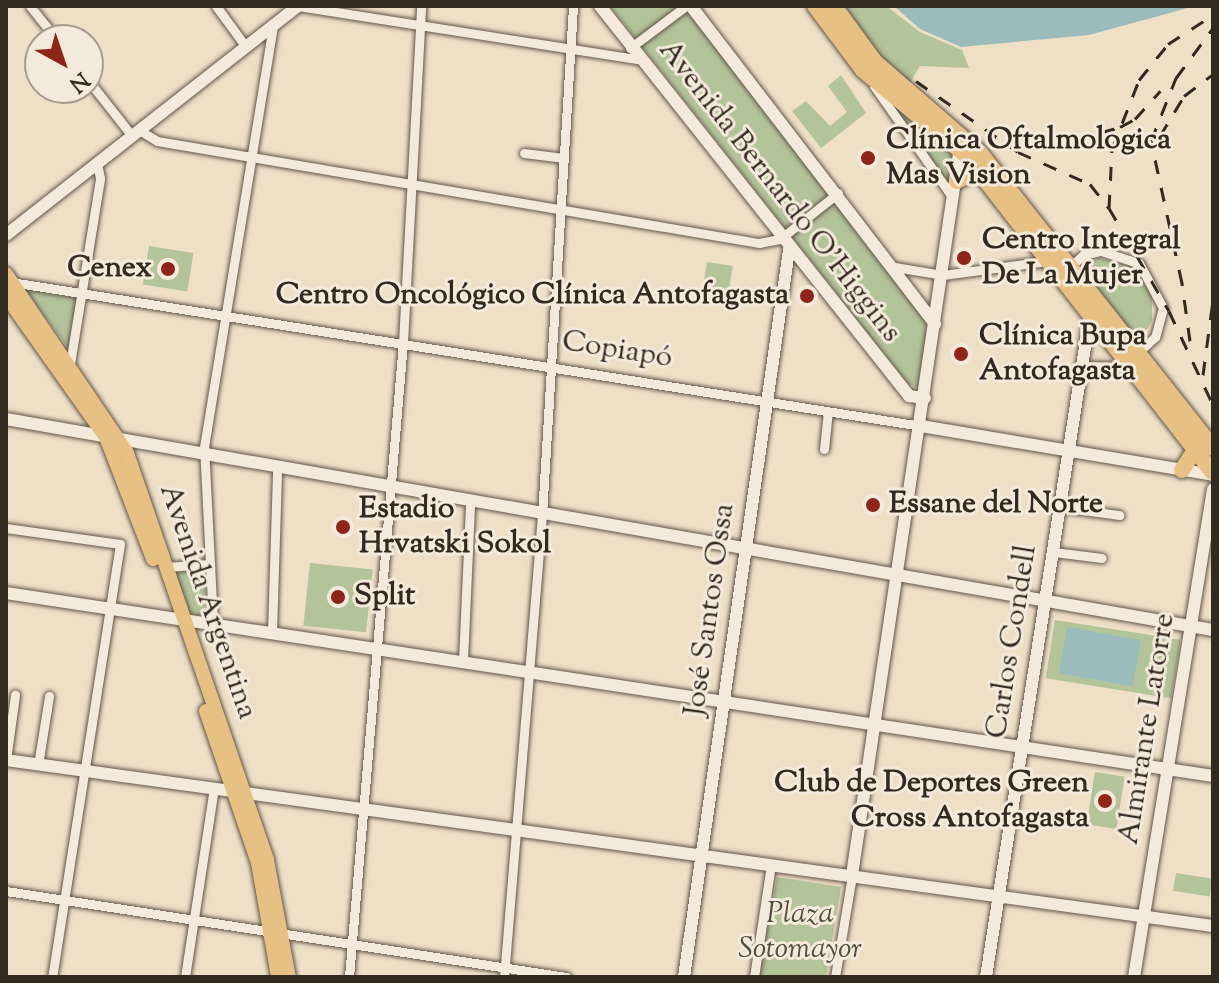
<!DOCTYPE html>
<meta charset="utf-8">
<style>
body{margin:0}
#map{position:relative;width:1219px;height:983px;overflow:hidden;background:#eedfc7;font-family:"Sorts Mill Goudy",serif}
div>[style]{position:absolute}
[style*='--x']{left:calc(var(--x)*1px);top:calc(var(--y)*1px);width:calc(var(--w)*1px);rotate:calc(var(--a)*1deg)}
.green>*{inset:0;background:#b3c39a;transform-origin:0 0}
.water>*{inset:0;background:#9bbcbb;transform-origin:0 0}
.roads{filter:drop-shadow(0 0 2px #615649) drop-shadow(0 0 2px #615649)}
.street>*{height:9px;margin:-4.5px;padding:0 4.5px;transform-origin:4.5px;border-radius:4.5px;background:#f4eadb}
.secondary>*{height:12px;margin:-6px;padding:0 6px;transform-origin:6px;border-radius:6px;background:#f4eadb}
.primary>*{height:14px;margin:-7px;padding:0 7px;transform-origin:7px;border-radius:7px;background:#e7c084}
.highway>*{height:16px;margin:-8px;padding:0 8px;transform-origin:8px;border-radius:8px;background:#e7c084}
.rail>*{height:3px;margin-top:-1.5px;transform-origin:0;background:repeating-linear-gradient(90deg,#32291f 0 14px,transparent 0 28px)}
.dots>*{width:22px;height:22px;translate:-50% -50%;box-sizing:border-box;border:4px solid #f4eadb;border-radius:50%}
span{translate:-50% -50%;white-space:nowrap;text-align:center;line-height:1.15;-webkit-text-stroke:6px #f4eadb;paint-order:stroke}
.poi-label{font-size:30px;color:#32291f;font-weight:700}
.left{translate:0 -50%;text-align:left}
.right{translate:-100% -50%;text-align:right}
.street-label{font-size:30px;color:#32291f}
.park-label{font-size:30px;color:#52503e;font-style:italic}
.frame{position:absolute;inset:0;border:8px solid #32291f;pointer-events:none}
.north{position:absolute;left:24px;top:24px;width:80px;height:80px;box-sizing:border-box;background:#f4eadb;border:2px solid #a69d90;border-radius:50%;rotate:140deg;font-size:22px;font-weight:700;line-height:32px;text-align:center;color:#32291f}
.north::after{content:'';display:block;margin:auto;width:28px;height:36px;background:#8f2418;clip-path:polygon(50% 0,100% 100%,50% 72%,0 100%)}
</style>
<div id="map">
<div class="green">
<div style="clip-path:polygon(610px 6px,684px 6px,933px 324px,918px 387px,908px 384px)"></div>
<div style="clip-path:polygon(843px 6px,886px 6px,920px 32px,962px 50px,969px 68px,920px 66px,908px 86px,888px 68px)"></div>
<div style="clip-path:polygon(841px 75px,866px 113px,821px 148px,792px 111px,806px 101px,830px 126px,847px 112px,828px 86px)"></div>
<div style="clip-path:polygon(900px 114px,956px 149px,950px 186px)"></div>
<div style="left:149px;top:246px;width:45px;height:39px;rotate:9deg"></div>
<div style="clip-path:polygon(1099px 258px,1134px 267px,1152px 292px,1152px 321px,1140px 340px,1135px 340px,1080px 271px,1084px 264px)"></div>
<div style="left:707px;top:262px;width:26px;height:39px;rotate:9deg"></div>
<div style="clip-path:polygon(25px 289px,77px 298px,68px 348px)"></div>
<div style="left:310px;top:563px;width:63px;height:63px;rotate:6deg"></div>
<div style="clip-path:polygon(198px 570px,206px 574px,204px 619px,190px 617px,172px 573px)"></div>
<div style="left:1055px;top:620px;width:127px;height:59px;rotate:9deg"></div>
<div style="left:1095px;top:772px;width:30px;height:53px;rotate:9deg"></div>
<div style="left:1176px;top:873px;width:37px;height:18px;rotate:9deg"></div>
<div style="clip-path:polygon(777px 877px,841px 887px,826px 977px,758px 977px)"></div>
</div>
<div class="water">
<div style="clip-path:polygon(894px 6px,1195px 6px,1089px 35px,961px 47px,920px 29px)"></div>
<div style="left:1067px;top:627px;width:75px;height:47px;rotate:10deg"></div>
</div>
<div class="roads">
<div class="street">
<div style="--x:30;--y:6;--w:43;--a:51.5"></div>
<div style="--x:216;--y:6;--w:51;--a:53.8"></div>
<div style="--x:298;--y:6;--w:348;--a:8.9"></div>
<div style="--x:630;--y:48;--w:70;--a:-36.9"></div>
<div style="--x:88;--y:80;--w:71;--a:51.8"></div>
<div style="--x:874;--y:86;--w:137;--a:54.8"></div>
<div style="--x:139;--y:130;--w:21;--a:31"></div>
<div style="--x:157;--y:141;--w:611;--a:9.62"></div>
<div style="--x:759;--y:243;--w:21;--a:-11"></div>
<div style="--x:780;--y:239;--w:74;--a:-38.4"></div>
<div style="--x:524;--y:153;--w:40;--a:7.1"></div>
<div style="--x:895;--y:267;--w:49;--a:9.5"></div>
<div style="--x:943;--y:275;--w:105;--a:-7.7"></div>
<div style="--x:1069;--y:268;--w:19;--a:-43"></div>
<div style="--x:1083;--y:255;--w:18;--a:-13"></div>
<div style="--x:1101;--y:251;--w:40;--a:18"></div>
<div style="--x:1139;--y:263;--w:51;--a:61.9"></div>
<div style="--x:1163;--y:308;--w:30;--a:105"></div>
<div style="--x:1155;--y:337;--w:27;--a:138"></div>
<div style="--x:11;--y:282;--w:921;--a:8.99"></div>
<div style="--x:70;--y:364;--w:188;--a:-80.8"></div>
<div style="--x:100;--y:178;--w:14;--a:-102"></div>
<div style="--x:1084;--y:366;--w:46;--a:1.2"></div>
<div style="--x:824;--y:449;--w:37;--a:-84"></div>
<div style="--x:1061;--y:507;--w:59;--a:7.9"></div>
<div style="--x:6;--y:528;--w:115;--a:8"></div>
<div style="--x:120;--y:544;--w:438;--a:98.9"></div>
<div style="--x:1054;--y:552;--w:48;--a:7.1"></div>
<div style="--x:166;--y:567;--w:43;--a:-4"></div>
<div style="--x:213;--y:623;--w:176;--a:-92.9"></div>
<div style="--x:204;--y:447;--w:427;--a:-80.7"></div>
<div style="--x:272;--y:632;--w:163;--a:-88.2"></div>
<div style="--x:463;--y:660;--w:157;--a:-87.4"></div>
<div style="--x:6;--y:760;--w:66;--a:-82.1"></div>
<div style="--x:38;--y:765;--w:70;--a:-80.9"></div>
<div style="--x:6;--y:891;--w:567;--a:8.73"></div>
<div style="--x:185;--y:977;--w:191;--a:-81.3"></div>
<div style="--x:349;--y:977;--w:637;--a:-85.14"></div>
<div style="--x:403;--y:342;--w:336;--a:-86.9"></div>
<div style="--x:504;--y:977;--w:464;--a:-85.3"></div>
<div style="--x:542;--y:515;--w:510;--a:-86.51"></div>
<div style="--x:754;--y:977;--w:114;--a:-81.4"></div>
<div style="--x:835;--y:977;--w:103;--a:-80.5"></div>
</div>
<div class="secondary">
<div style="--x:600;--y:6;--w:498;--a:51.6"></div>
<div style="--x:909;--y:396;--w:16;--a:7"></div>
<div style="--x:691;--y:6;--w:401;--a:52.5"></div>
<div style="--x:6;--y:235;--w:371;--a:-38.1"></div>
<div style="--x:6;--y:419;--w:1225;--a:9.92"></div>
<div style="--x:921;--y:426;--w:296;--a:9.5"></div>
<div style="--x:6;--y:593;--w:1221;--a:8.62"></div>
<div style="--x:6;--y:760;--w:1218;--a:7.83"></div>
<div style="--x:852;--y:875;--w:736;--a:-81.56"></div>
<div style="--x:684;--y:977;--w:735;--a:-81.78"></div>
<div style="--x:986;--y:977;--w:670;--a:-81.07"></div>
<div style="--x:1134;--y:977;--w:494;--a:-80.8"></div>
</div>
<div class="primary">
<div style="--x:6;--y:274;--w:216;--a:55.9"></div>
<div style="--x:127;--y:453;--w:430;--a:71"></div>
<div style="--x:267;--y:860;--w:119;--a:79.4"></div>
<div style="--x:6;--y:296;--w:173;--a:54.7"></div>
<div style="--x:106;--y:437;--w:131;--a:68.9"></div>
<div style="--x:206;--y:711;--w:161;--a:71.1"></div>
<div style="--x:258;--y:863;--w:116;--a:80"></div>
</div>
<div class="highway">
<div style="--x:815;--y:6;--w:80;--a:53.1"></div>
<div style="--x:863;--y:70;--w:132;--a:39.5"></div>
<div style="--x:965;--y:154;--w:403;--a:52.1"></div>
<div style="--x:834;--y:6;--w:69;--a:53.8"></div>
<div style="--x:875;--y:62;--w:139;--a:40.9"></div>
<div style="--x:980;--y:153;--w:376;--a:51.7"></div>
<div style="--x:957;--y:181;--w:24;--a:-28"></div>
<div style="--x:1182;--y:470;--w:24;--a:-57"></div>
</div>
</div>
<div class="rail">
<div style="--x:916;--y:81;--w:124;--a:34.8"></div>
<div style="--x:1018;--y:152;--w:79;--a:24"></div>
<div style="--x:1090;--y:184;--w:31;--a:52"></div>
<div style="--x:1109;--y:208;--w:119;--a:59.8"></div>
<div style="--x:1169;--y:311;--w:104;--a:64.9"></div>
<div style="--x:1160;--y:136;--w:47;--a:-59"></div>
<div style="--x:1184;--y:96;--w:36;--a:-37"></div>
<div style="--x:1017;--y:146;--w:30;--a:2"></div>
<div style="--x:1047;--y:147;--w:76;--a:-15.3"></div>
<div style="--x:1120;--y:127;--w:17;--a:-28"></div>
<div style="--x:1135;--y:119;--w:38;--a:-48"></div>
<div style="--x:1109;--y:208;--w:59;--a:-87.1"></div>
<div style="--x:1112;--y:149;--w:74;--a:-68.6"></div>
<div style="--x:1139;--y:80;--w:46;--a:-51.1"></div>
<div style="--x:1168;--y:44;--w:54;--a:-32.8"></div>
<div style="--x:1190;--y:341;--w:59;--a:-97.9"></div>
<div style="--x:1182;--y:283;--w:145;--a:-102.3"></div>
<div style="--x:1151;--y:141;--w:68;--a:-68.4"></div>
<div style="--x:1176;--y:78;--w:62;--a:-53.5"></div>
<div style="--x:1203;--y:375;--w:76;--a:-82.4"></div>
</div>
<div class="dots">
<div style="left:868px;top:158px;background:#8f2418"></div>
<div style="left:964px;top:258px;background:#8f2418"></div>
<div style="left:168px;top:269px;background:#8f2418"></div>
<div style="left:807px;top:296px;background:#8f2418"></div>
<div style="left:961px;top:354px;background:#8f2418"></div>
<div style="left:873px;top:505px;background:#8f2418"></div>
<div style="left:343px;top:527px;background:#8f2418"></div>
<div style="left:338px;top:597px;background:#8f2418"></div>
<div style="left:1105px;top:801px;background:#8f2418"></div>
</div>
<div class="poi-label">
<span class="left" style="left:886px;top:158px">Clínica Oftalmologica<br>Mas Vision</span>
<span class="left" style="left:982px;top:258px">Centro Integral<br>De La Mujer</span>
<span class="right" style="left:152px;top:269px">Cenex</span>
<span class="right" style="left:789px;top:296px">Centro Oncológico Clínica Antofagasta</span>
<span class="left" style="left:979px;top:354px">Clínica Bupa<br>Antofagasta</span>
<span class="left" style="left:889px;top:505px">Essane del Norte</span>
<span class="left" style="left:359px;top:527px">Estadio<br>Hrvatski Sokol</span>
<span class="left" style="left:354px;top:597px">Split</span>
<span class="right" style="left:1089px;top:801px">Club de Deportes Green<br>Cross Antofagasta</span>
</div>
<div class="street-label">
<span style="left:779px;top:192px;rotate:52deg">Avenida Bernardo O'Higgins</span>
<span style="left:617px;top:351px;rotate:9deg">Copiapó</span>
<span style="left:207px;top:602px;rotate:71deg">Avenida Argentina</span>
<span style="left:711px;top:610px;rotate:-82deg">José Santos Ossa</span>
<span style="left:1013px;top:642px;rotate:-81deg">Carlos Condell</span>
<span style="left:1148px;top:729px;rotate:-81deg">Almirante Latorre</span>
</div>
<div class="park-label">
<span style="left:800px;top:932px">Plaza<br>Sotomayor</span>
</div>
<div class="frame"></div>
<div class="north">N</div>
</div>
